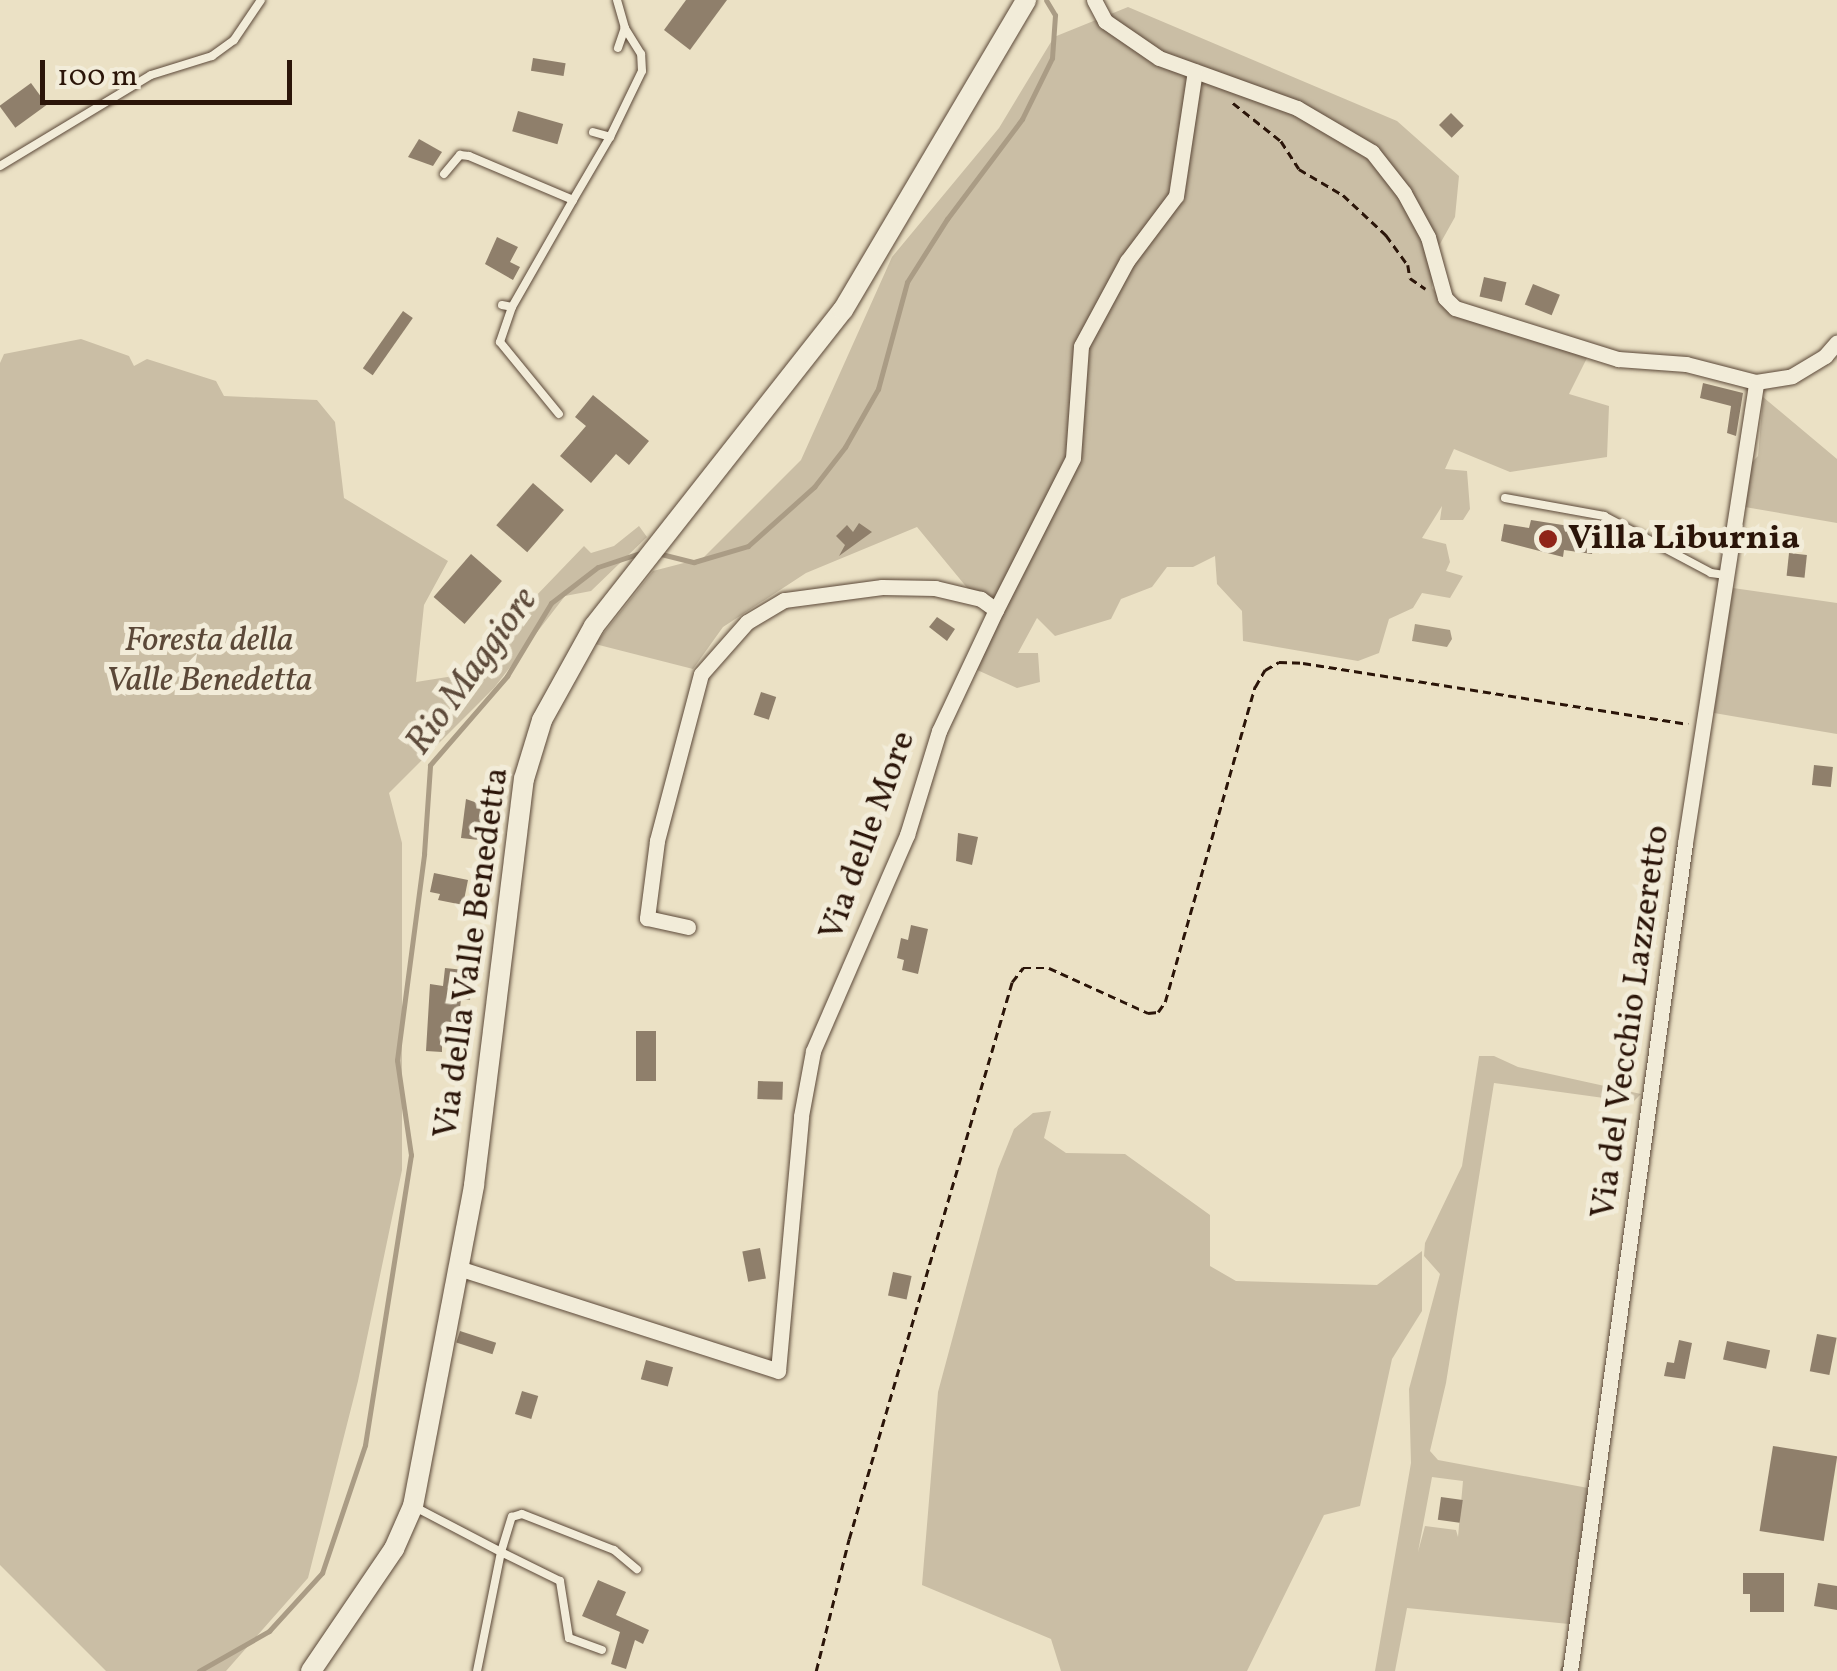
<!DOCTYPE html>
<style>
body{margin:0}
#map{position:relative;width:1837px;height:1671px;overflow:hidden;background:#ebe1c5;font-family:Vollkorn,serif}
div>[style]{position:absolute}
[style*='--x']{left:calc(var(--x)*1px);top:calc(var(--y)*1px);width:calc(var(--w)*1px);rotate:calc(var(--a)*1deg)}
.green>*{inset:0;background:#cabea5}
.water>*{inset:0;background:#aa9c85}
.stream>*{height:5px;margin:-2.5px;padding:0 2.5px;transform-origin:2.5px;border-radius:2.5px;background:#aa9c85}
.building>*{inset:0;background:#8f7f6b;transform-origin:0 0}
.path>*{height:2.5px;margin-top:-1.25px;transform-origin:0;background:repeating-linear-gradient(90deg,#2b1509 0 8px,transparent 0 13px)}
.roads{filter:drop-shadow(0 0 2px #5b4838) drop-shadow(0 0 2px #5b4838)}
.lane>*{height:8px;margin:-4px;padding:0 4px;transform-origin:4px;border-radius:4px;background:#f2ecd9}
.street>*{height:15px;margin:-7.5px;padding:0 7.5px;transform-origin:7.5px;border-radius:7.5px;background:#f2ecd9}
.secondary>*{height:20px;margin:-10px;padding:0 10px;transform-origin:10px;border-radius:10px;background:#f2ecd9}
.dots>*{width:28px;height:28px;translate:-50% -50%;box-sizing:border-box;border:5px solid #f2ecd9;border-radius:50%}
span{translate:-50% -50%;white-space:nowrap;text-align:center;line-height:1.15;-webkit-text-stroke:10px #f2ecd9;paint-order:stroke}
.poi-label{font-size:35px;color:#2b1509;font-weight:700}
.left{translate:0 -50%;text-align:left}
.park-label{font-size:35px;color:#5b4838;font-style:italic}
.street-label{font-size:35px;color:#2b1509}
.water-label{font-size:38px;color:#5e4b3b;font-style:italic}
.scale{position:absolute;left:40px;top:60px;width:252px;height:45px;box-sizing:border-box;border:5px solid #2b1509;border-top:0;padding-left:12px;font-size:30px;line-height:35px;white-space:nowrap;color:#2b1509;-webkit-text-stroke:8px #f2ecd9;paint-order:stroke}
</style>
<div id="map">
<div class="green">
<div style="clip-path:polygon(1128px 7px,1397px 121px,1459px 176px,1455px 217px,1436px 251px,1432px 288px,1456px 312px,1587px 358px,1569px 394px,1609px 406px,1607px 457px,1510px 472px,1454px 449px,1445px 469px,1467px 471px,1470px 509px,1463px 520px,1440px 520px,1442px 506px,1422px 538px,1446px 544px,1450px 562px,1446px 571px,1463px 576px,1450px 598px,1422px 593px,1413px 608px,1389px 619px,1379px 653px,1358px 661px,1243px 641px,1242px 611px,1217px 584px,1215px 556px,1193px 567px,1167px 567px,1152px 587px,1121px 599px,1111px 619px,1055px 636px,1037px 618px,1018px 653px,1038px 653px,1040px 682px,1017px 688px,975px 669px,992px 618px,917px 527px,806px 573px,723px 627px,693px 669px,595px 644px,653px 571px,703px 558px,801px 460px,892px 257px,999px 128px,1054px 37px)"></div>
<div style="clip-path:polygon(81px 339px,129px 356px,134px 366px,147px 359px,216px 381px,224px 396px,317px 400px,335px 422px,344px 498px,448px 561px,424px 605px,416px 682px,460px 675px,584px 546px,591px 553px,614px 546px,639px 526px,647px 537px,591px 591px,565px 596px,494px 688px,389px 793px,402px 843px,402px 1170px,358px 1381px,308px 1578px,226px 1671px,106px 1671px,0 1565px,0 363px,4px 354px)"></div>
<div style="clip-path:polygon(1763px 397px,1837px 459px,1837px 523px,1745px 507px,1748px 466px,1758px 456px)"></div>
<div style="clip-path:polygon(1733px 588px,1837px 603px,1837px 734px,1714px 713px)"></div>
<div style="clip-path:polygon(evenodd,1479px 1056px,1494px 1056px,1518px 1067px,1641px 1094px,1633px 1102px,1494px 1083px,1446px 1383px,1430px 1451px,1438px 1460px,1588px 1488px,1569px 1624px,1407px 1608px,1395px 1671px,1375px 1671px,1411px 1463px,1409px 1389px,1440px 1274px,1424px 1256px,1425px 1243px,1462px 1166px,1479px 1056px,1432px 1477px,1463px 1481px,1458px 1537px,1456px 1530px,1425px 1526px,1418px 1552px,1432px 1477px)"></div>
<div style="clip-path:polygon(1051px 1111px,1044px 1138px,1066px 1153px,1125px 1154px,1210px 1215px,1210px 1266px,1236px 1281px,1377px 1285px,1422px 1251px,1422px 1311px,1392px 1359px,1360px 1506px,1324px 1515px,1247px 1671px,1061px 1671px,1051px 1639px,922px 1585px,938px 1392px,998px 1169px,1014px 1129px,1033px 1113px)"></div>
</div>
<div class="water">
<div style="clip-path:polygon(1415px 624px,1450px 630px,1452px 639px,1447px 647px,1412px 641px)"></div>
</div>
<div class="stream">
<div style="--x:661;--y:554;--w:34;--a:14"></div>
<div style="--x:694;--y:562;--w:56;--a:-16.5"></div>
<div style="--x:748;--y:546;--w:89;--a:-41.8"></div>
<div style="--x:814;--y:487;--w:51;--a:-52.2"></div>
<div style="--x:845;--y:447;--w:67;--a:-60.4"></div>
<div style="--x:878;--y:389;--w:111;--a:-74.8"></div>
<div style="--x:907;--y:282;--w:75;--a:-57.6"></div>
<div style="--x:947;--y:219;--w:125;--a:-53.1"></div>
<div style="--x:1022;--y:119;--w:68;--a:-63.8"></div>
<div style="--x:1052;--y:58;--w:43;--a:-86"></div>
<div style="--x:1055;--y:15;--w:17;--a:-121"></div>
<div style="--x:199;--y:1671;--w:81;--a:-29.7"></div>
<div style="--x:269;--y:1631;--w:79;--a:-47.6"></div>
<div style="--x:322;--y:1573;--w:135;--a:-71.4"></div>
<div style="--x:365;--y:1445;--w:294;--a:-81"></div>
<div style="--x:411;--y:1155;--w:96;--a:-98.4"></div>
<div style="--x:397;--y:1060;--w:208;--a:-82.5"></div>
<div style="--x:424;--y:854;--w:89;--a:-86.1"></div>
<div style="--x:430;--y:765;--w:118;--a:-49.1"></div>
<div style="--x:507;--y:676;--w:85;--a:-58.9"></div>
<div style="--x:551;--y:603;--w:59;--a:-37.5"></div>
<div style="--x:598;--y:567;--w:44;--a:-18.4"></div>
<div style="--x:1562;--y:1671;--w:3;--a:-72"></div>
</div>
<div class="building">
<div style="clip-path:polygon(686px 0,727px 0,690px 50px,664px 30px)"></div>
<div style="left:533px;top:58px;width:33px;height:13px;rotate:9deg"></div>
<div style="left:31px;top:83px;width:27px;height:39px;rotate:54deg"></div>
<div style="left:518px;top:111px;width:47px;height:21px;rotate:16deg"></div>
<div style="left:1451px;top:113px;width:18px;height:17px;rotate:45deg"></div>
<div style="clip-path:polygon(419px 139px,442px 152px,433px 166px,408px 157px)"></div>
<div style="clip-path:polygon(497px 237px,518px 247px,510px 262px,520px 267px,513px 280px,485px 264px)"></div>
<div style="left:1484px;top:277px;width:23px;height:20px;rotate:13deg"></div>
<div style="left:1533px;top:284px;width:29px;height:22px;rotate:22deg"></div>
<div style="left:403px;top:311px;width:12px;height:70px;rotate:35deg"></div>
<div style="clip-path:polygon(1703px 383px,1743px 393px,1736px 436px,1727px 433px,1731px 406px,1700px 398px)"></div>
<div style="clip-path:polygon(593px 395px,649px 441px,629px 465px,616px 454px,591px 483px,560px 456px,586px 426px,575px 417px)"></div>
<div style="left:533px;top:483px;width:41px;height:56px;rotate:41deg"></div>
<div style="clip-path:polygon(1531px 520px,1569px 526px,1568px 532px,1595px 537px,1592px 554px,1564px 550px,1563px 557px,1501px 541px,1504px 524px,1529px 528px)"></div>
<div style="clip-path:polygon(859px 523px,872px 532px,839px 556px,845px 545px,836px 536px,847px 525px,853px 532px)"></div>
<div style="left:1789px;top:553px;width:18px;height:23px;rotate:6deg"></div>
<div style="left:471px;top:554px;width:41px;height:57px;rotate:41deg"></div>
<div style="clip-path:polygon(937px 617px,955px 629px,947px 641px,929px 627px)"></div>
<div style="left:761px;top:692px;width:16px;height:24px;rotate:18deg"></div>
<div style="left:1814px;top:765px;width:19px;height:20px;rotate:6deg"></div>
<div style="clip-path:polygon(466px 799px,492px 808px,488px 841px,461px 838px)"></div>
<div style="clip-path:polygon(958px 833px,978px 837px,972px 865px,956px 861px)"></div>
<div style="clip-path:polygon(434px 873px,468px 880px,463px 905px,438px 900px,440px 894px,430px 892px)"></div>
<div style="clip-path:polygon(911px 925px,928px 929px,918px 974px,902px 970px,904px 960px,897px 958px,901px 938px,908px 940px)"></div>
<div style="clip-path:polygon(445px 968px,464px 970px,465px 977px,473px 978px,470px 1000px,461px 999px,456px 1047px,442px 1045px,442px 1052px,426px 1051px,430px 984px,443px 986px)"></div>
<div style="left:636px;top:1031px;width:20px;height:50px"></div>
<div style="left:758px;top:1081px;width:25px;height:18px;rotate:2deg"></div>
<div style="left:760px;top:1248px;width:31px;height:18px;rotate:79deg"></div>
<div style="left:893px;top:1272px;width:19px;height:24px;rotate:12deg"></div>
<div style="left:460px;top:1331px;width:38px;height:12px;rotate:18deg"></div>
<div style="left:1817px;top:1334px;width:20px;height:38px;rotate:11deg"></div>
<div style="clip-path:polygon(1679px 1340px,1692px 1343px,1685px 1379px,1664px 1376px,1667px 1362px,1674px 1363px)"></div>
<div style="left:1727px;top:1341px;width:44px;height:19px;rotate:12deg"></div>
<div style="left:646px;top:1360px;width:28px;height:20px;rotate:15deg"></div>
<div style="left:522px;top:1391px;width:17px;height:24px;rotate:17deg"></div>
<div style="left:1773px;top:1446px;width:65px;height:86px;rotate:9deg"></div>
<div style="left:1441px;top:1497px;width:22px;height:23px;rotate:8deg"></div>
<div style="clip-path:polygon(1743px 1573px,1784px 1573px,1784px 1612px,1750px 1612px,1750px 1594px,1743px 1594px)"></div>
<div style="clip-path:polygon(598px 1580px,626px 1592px,616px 1615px,649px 1630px,643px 1644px,635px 1640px,626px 1669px,611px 1664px,620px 1632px,582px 1616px)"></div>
<div style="clip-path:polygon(1818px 1583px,1837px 1586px,1837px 1610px,1814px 1606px)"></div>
</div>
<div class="path">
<div style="--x:1233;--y:103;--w:61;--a:38.4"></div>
<div style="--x:1281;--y:141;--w:33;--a:57"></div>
<div style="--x:1299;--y:169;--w:51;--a:30.6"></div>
<div style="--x:1343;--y:195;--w:59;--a:42.9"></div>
<div style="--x:1386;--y:235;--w:37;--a:54"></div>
<div style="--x:1408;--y:265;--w:13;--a:81"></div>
<div style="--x:1410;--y:278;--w:19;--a:35"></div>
<div style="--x:816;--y:1671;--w:136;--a:-76"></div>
<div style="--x:849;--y:1539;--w:580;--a:-73.69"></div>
<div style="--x:1012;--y:982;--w:18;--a:-52"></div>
<div style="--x:1023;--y:968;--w:26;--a:0"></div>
<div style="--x:1049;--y:968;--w:109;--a:24.4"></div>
<div style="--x:1148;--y:1013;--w:10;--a:-6"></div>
<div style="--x:1158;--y:1012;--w:12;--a:-55"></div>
<div style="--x:1165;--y:1002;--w:328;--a:-74.1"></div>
<div style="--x:1255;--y:687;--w:20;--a:-60"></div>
<div style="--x:1265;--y:670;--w:16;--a:-30"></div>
<div style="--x:1279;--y:662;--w:24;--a:2"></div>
<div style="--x:1303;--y:663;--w:390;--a:9"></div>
</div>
<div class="roads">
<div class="lane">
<div style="--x:618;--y:48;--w:21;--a:-71"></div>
<div style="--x:593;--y:132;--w:18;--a:16"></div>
<div style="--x:610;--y:137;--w:73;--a:-64.1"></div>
<div style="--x:642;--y:71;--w:17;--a:-93"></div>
<div style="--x:641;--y:54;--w:31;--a:-122"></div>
<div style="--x:625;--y:28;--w:29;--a:-106"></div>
<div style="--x:0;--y:166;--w:176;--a:-31.1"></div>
<div style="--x:151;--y:75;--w:64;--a:-17.3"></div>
<div style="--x:212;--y:56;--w:27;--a:-36"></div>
<div style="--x:234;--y:40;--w:48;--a:-56"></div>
<div style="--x:444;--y:174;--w:25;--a:-50"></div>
<div style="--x:460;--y:155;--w:9;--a:6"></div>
<div style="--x:469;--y:156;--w:113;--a:22.9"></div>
<div style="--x:573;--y:200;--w:73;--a:-59.6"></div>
<div style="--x:502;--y:305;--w:10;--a:11"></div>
<div style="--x:512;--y:307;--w:123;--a:-60.3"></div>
<div style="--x:512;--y:307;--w:37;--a:109"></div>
<div style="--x:500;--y:342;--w:93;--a:50.7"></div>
<div style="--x:1505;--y:498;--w:101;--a:10.3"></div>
<div style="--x:1604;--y:516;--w:121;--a:28"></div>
<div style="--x:1711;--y:573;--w:15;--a:8"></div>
<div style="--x:413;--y:1506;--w:99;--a:27.6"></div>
<div style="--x:501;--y:1552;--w:121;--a:101.4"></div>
<div style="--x:602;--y:1650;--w:35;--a:-160"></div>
<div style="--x:569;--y:1638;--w:58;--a:-99"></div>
<div style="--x:560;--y:1581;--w:66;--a:-153.8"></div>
<div style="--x:501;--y:1552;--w:37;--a:-73"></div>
<div style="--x:512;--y:1517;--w:10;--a:-17"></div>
<div style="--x:522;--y:1514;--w:99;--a:21.4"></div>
<div style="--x:614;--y:1550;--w:30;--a:40"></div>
</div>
<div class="street">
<div style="--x:1094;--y:0;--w:24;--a:62"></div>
<div style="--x:1105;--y:21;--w:65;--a:34.4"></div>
<div style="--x:1159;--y:58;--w:147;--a:19.9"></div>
<div style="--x:1297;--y:108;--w:87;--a:30.4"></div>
<div style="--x:1372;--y:152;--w:52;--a:52"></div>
<div style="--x:1404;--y:193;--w:50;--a:61.4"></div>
<div style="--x:1428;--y:237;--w:63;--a:74.4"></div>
<div style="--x:1445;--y:298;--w:14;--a:45"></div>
<div style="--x:1455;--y:308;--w:171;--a:17.4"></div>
<div style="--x:1618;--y:359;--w:68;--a:4.2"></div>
<div style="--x:1686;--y:364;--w:72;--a:14.4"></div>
<div style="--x:1756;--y:382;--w:36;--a:-9"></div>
<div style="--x:1792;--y:376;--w:39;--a:-31"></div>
<div style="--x:1825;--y:356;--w:18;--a:-49"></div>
<div style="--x:996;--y:610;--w:170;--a:-63.1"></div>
<div style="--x:1073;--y:458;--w:112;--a:-85.9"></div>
<div style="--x:1081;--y:346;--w:97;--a:-61.6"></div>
<div style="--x:1127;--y:261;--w:81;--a:-53"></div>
<div style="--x:1176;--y:196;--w:126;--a:-81.4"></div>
<div style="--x:458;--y:1268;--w:336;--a:17.8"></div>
<div style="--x:778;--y:1371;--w:256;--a:-84.8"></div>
<div style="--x:801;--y:1116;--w:66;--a:-79.5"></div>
<div style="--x:813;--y:1051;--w:236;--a:-66.5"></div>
<div style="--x:907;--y:835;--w:109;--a:-72.9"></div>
<div style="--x:939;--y:731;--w:134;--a:-64.8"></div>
<div style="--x:996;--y:610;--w:19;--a:-144"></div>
<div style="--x:981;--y:599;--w:47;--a:-166.6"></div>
<div style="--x:935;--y:588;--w:53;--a:-178.9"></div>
<div style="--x:882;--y:587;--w:99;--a:172.4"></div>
<div style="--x:784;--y:600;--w:43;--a:149.3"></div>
<div style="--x:747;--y:622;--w:69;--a:131.5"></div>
<div style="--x:701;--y:674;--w:173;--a:104.8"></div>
<div style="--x:657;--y:841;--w:78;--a:97.4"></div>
<div style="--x:647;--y:918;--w:42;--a:12.4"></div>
<div style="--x:1570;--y:1671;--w:836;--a:-82.09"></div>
<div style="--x:1685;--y:843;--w:466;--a:-81.2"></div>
</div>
<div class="secondary">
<div style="--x:311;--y:1671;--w:148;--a:-55.8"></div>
<div style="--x:394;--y:1549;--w:47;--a:-66.2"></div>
<div style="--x:413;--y:1506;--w:327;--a:-79.2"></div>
<div style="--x:474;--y:1185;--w:409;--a:-83"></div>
<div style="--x:524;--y:779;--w:62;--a:-73"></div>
<div style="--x:542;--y:720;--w:107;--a:-61"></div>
<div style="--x:594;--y:626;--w:402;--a:-51.8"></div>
<div style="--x:843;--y:310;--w:360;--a:-59.4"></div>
</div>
</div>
<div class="dots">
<div style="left:1548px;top:539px;background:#8f2418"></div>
</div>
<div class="poi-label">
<span class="left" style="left:1568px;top:539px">Villa Liburnia</span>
</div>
<div class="park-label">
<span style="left:209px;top:661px">Foresta della<br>Valle Benedetta</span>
</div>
<div class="street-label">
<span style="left:868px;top:836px;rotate:-70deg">Via delle More</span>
<span style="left:472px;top:953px;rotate:-82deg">Via della Valle Benedetta</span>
<span style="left:1631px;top:1022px;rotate:-82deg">Via del Vecchio Lazzeretto</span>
</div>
<div class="water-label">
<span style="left:473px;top:672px;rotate:-54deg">Rio Maggiore</span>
</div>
<div class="scale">100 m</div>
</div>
